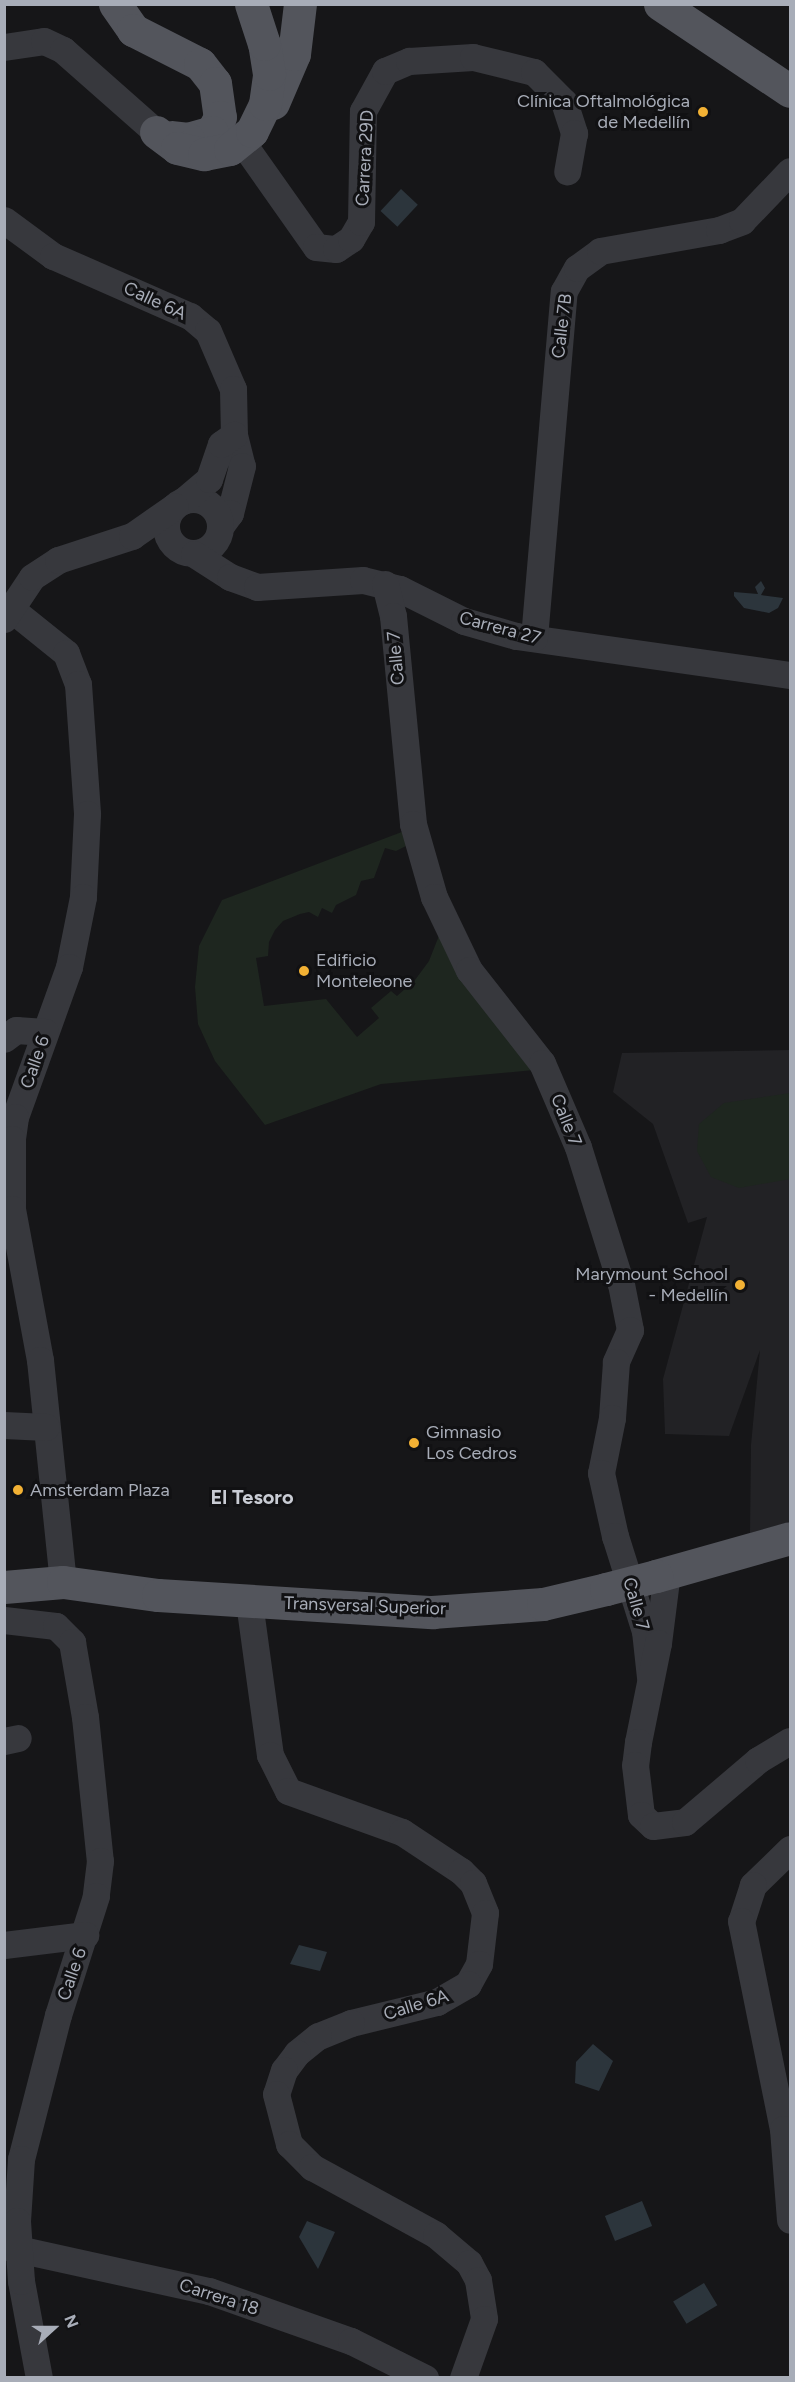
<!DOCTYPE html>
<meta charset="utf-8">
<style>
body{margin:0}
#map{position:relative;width:795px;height:2382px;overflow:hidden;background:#161618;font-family:Figtree,sans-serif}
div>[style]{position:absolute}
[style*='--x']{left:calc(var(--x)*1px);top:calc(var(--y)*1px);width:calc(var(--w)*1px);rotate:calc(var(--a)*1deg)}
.built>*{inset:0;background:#222225}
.green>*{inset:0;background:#1e261f}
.water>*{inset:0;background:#2c353c;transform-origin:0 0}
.minor>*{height:27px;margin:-13.5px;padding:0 13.5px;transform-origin:13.5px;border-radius:13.5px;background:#37383d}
.minor>.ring{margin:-13.5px;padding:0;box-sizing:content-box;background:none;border:27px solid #37383d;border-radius:50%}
.major>*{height:33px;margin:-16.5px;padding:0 16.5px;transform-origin:16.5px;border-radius:16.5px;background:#53555c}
.minor-bridge>*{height:27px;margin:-13.5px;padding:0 13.5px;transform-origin:13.5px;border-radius:13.5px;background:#37383d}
.major-bridge>*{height:33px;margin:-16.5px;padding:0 16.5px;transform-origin:16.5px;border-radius:16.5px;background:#53555c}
.dots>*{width:16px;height:16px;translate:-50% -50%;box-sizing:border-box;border:3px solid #111113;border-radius:50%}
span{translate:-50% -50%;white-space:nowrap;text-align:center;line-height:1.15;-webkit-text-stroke:6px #111113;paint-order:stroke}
.poi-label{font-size:18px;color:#a8adb8}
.right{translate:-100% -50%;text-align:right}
.left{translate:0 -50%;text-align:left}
.street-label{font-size:18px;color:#a8adb8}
.neighbourhood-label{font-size:20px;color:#c9ccd4;font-weight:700}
.frame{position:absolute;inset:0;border:6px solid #a8adb8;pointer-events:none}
.north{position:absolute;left:24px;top:2298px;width:60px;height:60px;-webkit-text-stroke:4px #111113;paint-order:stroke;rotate:69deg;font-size:16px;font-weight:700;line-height:24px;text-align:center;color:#a8adb8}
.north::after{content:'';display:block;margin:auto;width:21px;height:27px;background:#a8adb8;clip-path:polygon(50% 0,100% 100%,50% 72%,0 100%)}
</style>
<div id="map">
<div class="built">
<div style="clip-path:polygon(790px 1050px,790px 1522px,750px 1533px,751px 1445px,760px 1350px,729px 1436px,665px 1434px,663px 1379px,707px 1217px,688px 1223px,653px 1124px,613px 1092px,622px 1053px)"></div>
</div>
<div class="green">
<div style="clip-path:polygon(407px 830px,410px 844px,396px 851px,385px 848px,374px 878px,361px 881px,356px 895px,336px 905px,332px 913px,322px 908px,318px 917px,309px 912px,300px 914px,283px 921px,275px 930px,269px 942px,268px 956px,256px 958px,264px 1006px,326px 999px,357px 1037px,379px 1018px,371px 1008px,391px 991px,397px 996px,415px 980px,429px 961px,440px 933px,534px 1070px,381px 1084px,265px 1125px,215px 1061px,198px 1024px,195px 987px,199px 946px,222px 900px)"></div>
<div style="clip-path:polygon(790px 1093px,790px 1179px,739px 1188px,711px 1177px,697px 1151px,699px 1124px,724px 1103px)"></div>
</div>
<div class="water">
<div style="left:401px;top:189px;width:23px;height:30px;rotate:43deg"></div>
<div style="clip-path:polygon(761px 581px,765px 588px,761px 595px,783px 598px,778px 608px,769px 613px,744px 608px,734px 596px,734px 592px,758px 594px,755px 587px)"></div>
<div style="clip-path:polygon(299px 1945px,327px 1952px,320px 1971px,290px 1964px)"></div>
<div style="clip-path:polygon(593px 2044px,613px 2061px,599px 2091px,575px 2083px,576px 2062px)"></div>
<div style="left:642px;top:2201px;width:27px;height:40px;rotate:68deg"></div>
<div style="clip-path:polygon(307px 2221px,335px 2232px,318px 2269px,299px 2237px)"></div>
<div style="left:704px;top:2283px;width:26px;height:36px;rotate:59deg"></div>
</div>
<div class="minor">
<div style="--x:4;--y:47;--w:40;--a:-8.5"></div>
<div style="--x:44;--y:41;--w:21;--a:25"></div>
<div style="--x:63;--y:50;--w:124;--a:41.4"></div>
<div style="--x:242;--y:142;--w:128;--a:54.8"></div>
<div style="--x:316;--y:247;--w:20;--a:6"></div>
<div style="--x:336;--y:249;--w:18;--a:-34"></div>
<div style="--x:351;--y:239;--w:20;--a:-60"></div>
<div style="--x:361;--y:222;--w:111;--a:-89"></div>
<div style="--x:363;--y:111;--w:46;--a:-61.2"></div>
<div style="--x:385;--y:71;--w:26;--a:-23"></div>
<div style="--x:409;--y:61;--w:64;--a:-3.6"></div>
<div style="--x:473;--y:57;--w:63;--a:13.8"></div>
<div style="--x:534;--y:72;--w:42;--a:45"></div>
<div style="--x:564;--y:102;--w:33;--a:72"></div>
<div style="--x:574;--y:133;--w:39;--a:100"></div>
<div style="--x:4;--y:220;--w:61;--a:36.3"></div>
<div style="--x:53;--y:256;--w:150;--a:23.7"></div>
<div style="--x:190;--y:316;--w:23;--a:40"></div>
<div style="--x:208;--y:331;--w:63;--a:66.7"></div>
<div style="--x:233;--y:389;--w:46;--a:88.8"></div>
<div style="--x:234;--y:435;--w:32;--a:76"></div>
<div style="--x:242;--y:466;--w:49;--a:104.3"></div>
<div style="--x:230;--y:513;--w:17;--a:126"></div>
<div class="ring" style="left:166px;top:499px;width:27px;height:27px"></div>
<div style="--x:183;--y:501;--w:34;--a:-40"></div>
<div style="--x:209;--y:479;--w:37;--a:-71"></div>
<div style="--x:221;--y:444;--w:16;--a:-35"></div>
<div style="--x:194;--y:554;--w:43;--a:32.6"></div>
<div style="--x:230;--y:577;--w:29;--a:20"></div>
<div style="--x:257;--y:587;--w:106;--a:-3.8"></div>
<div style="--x:363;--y:580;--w:38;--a:14"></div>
<div style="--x:400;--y:589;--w:72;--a:26.6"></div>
<div style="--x:464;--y:621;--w:54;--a:16.1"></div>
<div style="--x:516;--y:636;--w:277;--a:8.1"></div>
<div style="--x:385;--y:584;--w:33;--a:76"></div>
<div style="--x:393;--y:616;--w:209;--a:84.5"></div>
<div style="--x:413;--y:824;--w:76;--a:74"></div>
<div style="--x:434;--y:897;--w:81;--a:64.4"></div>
<div style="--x:469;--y:970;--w:118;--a:51.9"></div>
<div style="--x:542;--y:1063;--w:91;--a:66.8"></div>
<div style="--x:578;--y:1147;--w:144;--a:72.6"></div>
<div style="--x:621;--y:1284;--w:47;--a:78.9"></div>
<div style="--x:630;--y:1330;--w:35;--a:114"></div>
<div style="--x:616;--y:1362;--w:56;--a:94.1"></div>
<div style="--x:612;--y:1418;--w:56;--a:101.3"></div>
<div style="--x:601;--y:1473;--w:65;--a:77.5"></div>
<div style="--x:615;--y:1536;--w:100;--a:72.5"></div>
<div style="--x:645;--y:1631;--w:46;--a:83.8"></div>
<div style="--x:10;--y:608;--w:72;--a:38.8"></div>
<div style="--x:66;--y:653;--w:33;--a:69"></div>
<div style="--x:78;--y:684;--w:130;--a:86"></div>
<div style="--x:87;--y:814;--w:83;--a:92.8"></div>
<div style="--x:83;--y:897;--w:71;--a:101.3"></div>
<div style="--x:69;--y:967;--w:159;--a:109.8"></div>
<div style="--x:15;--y:1117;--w:22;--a:98"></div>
<div style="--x:12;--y:1139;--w:70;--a:90"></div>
<div style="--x:12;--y:1209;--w:154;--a:79.5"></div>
<div style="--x:40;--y:1360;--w:223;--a:84.1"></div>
<div style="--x:4;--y:619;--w:50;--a:-56.3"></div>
<div style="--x:32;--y:577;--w:31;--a:-33"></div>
<div style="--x:58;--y:560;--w:78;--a:-18"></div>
<div style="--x:132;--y:536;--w:52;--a:-34.9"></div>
<div style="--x:534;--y:638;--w:348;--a:-85.1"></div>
<div style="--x:564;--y:291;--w:26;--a:-61"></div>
<div style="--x:577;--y:268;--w:29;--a:-36"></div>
<div style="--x:600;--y:251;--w:121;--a:-10"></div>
<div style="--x:719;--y:230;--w:25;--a:-21"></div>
<div style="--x:742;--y:221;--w:69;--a:-46.2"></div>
<div style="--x:4;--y:1039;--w:15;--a:-37"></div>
<div style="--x:16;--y:1030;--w:29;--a:4"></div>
<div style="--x:4;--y:1425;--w:42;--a:2.7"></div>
<div style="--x:667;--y:1572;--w:72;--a:97.2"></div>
<div style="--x:658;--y:1643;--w:101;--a:101.4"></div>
<div style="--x:638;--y:1742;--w:23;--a:97"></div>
<div style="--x:635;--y:1765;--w:50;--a:83.2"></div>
<div style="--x:641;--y:1815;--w:16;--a:43"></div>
<div style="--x:653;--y:1826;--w:32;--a:-7"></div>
<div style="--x:685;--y:1822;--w:96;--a:-40.3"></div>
<div style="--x:758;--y:1760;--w:37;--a:-31"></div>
<div style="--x:249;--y:1602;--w:154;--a:82.2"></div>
<div style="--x:270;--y:1755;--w:40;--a:63.4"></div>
<div style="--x:288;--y:1791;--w:121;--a:19.8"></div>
<div style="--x:402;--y:1832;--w:71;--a:33.5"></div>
<div style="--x:461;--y:1871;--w:17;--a:45"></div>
<div style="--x:473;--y:1883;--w:32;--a:68"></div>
<div style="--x:485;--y:1913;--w:51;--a:96.7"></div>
<div style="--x:479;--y:1964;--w:23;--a:119"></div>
<div style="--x:468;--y:1984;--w:36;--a:150"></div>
<div style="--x:437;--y:2002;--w:89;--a:166.3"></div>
<div style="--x:351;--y:2023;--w:35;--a:158"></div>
<div style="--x:318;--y:2036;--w:27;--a:141"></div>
<div style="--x:297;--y:2053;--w:21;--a:127"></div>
<div style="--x:284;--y:2070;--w:25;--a:108"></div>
<div style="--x:276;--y:2094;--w:52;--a:75.4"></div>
<div style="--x:289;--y:2144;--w:33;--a:45"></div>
<div style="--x:312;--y:2167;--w:141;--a:28.7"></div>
<div style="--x:436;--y:2235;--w:43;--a:40.3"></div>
<div style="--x:469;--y:2263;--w:19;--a:62"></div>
<div style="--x:478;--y:2280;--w:39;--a:81"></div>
<div style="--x:484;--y:2319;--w:63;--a:109.6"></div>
<div style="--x:4;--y:1620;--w:52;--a:6.6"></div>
<div style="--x:56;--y:1626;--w:23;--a:45"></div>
<div style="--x:72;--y:1642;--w:76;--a:80.2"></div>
<div style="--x:85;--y:1717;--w:145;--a:84.1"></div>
<div style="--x:100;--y:1861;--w:35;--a:97"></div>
<div style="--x:96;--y:1896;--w:125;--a:107.7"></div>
<div style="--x:58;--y:2015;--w:149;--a:104.4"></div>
<div style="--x:21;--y:2159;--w:62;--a:93.7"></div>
<div style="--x:4;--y:1741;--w:14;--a:-12"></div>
<div style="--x:790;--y:1849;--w:52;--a:135.8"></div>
<div style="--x:753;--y:1885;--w:38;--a:108"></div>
<div style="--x:741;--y:1921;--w:212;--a:78.6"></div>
<div style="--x:783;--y:2129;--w:91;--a:85.6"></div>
<div style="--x:4;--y:1945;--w:82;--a:-7"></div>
<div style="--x:4;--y:2246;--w:210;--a:12.4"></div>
<div style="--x:209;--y:2291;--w:151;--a:19.4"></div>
<div style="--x:351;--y:2341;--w:83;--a:26.6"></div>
<div style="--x:21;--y:2281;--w:99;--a:79.5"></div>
</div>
<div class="major">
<div style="--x:115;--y:4;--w:32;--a:55"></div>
<div style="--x:133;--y:30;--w:75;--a:26.9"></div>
<div style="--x:200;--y:64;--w:24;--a:52"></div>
<div style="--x:215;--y:83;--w:34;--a:82"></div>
<div style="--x:220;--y:117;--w:17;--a:118"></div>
<div style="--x:212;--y:132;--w:25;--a:164"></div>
<div style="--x:188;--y:139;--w:16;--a:-173"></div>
<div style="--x:660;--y:4;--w:156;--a:33.8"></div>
<div style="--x:273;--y:103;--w:53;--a:-66.8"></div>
<div style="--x:294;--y:54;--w:50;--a:-83.2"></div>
<div style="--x:156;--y:132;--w:26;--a:37"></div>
<div style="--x:177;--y:148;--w:28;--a:13"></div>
<div style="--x:204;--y:154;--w:26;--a:-11"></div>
<div style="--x:230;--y:149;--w:28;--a:-39"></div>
<div style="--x:252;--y:131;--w:30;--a:-64"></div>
<div style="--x:265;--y:104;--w:30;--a:-82"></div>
<div style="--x:269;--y:74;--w:30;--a:-99"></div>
<div style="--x:264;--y:44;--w:42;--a:-108"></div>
<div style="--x:656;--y:1576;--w:139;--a:-15.8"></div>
<div style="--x:4;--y:1587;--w:59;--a:-4.8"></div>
<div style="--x:63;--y:1582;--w:96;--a:7.8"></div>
<div style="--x:158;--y:1595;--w:275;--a:3.6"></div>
<div style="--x:432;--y:1612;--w:111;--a:-4.1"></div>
<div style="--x:543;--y:1604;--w:65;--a:-13.4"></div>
</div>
<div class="minor-bridge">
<div style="--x:17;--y:2221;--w:60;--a:86.2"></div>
</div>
<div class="major-bridge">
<div style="--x:606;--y:1589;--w:52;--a:-14.6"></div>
</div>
<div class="dots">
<div style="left:703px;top:112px;background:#f2b134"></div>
<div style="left:304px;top:971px;background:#f2b134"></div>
<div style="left:740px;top:1285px;background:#f2b134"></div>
<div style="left:414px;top:1443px;background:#f2b134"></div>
<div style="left:18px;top:1490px;background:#f2b134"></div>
</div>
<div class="poi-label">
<span class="right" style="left:690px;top:112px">Clínica Oftalmológica<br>de Medellín</span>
<span class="left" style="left:316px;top:971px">Edificio<br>Monteleone</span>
<span class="right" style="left:728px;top:1285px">Marymount School<br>- Medellín</span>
<span class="left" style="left:426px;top:1443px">Gimnasio<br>Los Cedros</span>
<span class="left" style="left:30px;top:1490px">Amsterdam Plaza</span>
</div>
<div class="street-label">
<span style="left:365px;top:158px;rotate:-87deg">Carrera 29D</span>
<span style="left:155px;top:301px;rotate:25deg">Calle 6A</span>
<span style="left:562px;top:326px;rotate:-83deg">Calle 7B</span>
<span style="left:500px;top:628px;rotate:15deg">Carrera 27</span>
<span style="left:396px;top:658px;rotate:-95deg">Calle 7</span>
<span style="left:35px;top:1062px;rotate:-71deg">Calle 6</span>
<span style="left:566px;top:1120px;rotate:68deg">Calle 7</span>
<span style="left:636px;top:1604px;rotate:74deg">Calle 7</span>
<span style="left:365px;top:1606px;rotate:2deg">Transversal Superior</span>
<span style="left:72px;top:1974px;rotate:-71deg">Calle 6</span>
<span style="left:416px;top:2005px;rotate:-17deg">Calle 6A</span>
<span style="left:219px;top:2297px;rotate:18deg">Carrera 18</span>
</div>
<div class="neighbourhood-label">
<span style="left:252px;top:1497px">El Tesoro</span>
</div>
<div class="frame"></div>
<div class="north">N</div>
</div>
